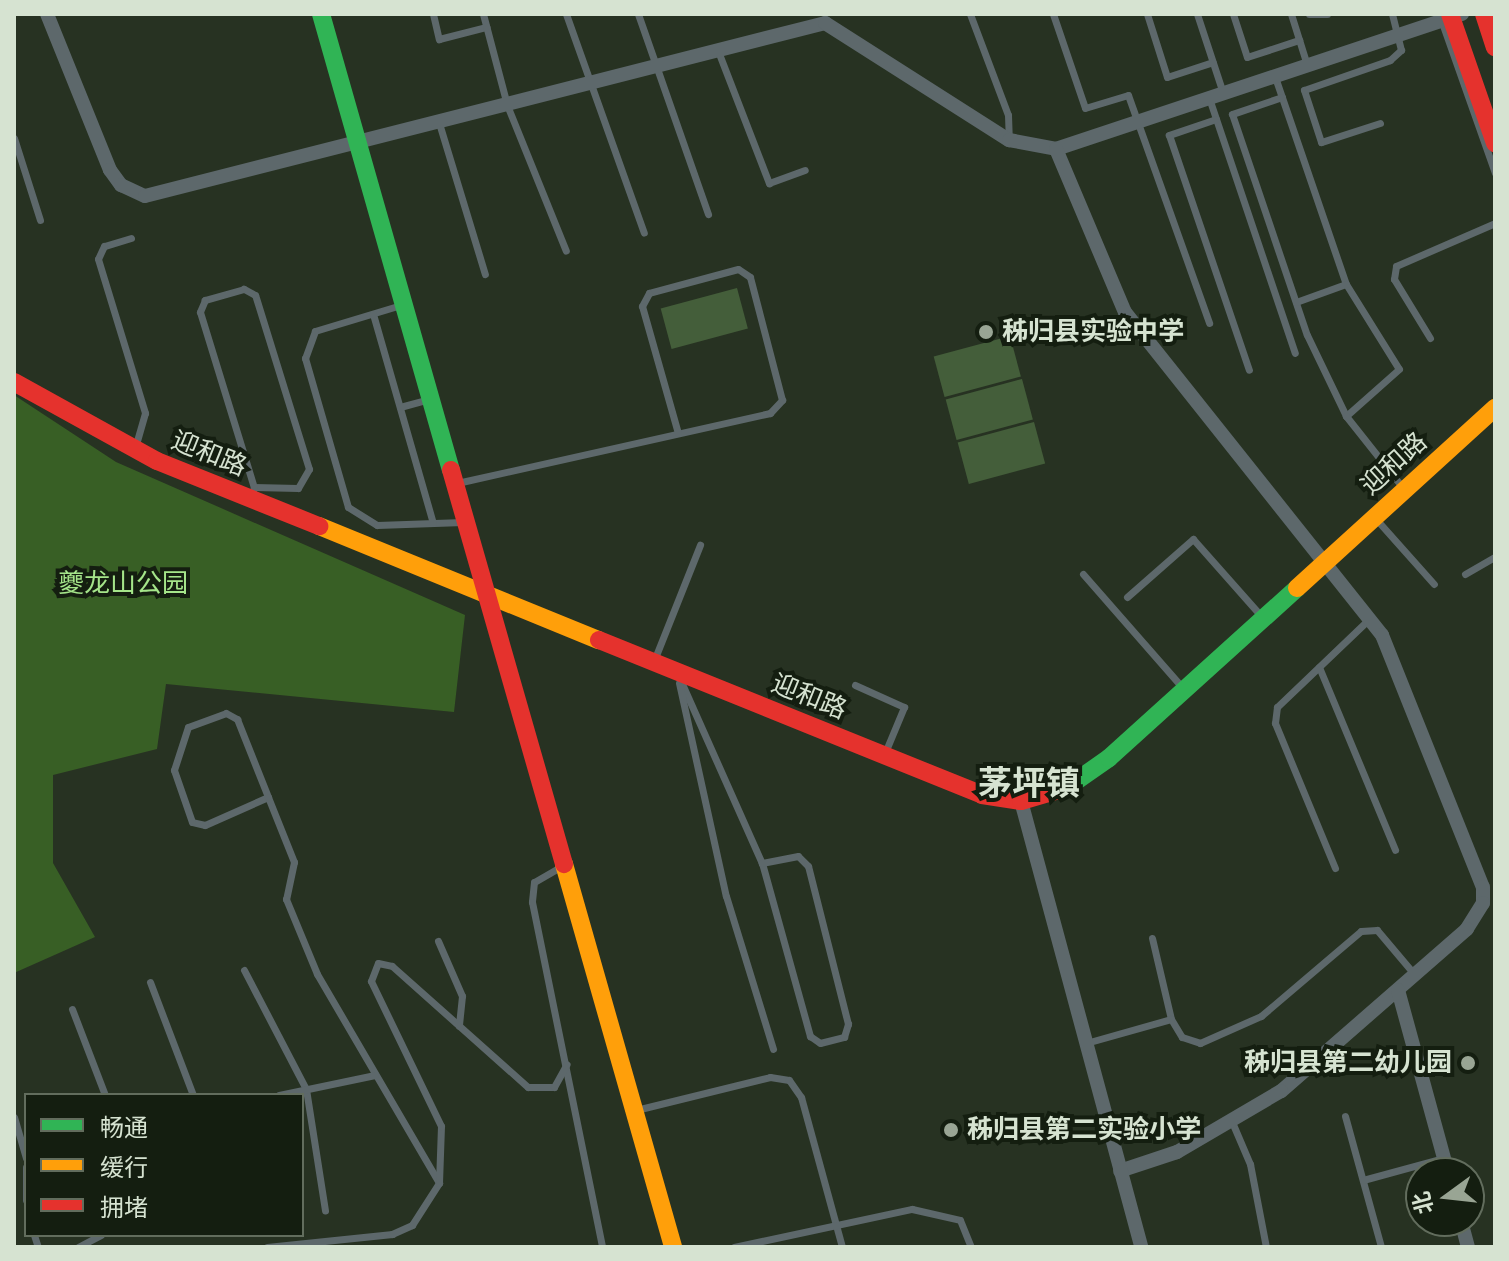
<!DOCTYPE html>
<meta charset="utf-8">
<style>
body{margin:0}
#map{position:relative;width:1509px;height:1261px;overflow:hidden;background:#273222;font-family:Roboto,"Noto Sans SC",sans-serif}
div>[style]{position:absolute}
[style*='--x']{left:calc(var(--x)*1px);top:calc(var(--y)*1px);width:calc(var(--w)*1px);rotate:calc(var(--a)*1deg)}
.green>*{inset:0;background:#445e3a;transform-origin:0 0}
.forest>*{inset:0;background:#385f25}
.lane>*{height:7px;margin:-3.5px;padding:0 3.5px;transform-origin:3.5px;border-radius:3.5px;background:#5d686b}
.street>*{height:14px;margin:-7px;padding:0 7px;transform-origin:7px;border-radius:7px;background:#5d686b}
.fast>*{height:18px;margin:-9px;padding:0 9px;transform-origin:9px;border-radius:9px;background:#30b455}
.slow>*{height:18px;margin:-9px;padding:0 9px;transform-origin:9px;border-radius:9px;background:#ff9f0a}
.jam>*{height:18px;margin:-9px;padding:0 9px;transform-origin:9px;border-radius:9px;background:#e5322d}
.dots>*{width:22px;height:22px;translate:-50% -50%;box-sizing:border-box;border:4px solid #141e10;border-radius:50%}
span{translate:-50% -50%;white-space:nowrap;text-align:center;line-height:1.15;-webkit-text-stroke:8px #141e10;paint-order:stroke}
.poi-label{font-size:26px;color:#d6e3d1;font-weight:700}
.left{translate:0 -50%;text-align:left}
.right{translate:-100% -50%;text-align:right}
.street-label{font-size:26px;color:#d6e3d1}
.park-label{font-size:26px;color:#a5e58a}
.district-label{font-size:34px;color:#d6e3d1;font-weight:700}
.frame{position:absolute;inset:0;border:16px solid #d6e3d1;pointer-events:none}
.legend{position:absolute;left:24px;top:1093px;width:280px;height:144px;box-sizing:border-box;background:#141e10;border:2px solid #626d5d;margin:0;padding:10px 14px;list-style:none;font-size:24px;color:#d6e3d1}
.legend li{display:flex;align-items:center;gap:16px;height:40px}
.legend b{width:40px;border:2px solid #626d5d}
.north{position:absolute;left:1405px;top:1157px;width:80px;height:80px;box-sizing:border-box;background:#141e10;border:2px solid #626d5d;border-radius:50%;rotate:255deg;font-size:22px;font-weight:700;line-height:32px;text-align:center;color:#d6e3d1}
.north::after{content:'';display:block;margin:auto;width:28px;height:36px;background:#99a594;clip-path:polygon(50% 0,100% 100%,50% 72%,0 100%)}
</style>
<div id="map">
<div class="green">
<div style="left:737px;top:288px;width:42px;height:79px;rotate:75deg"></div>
<div style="left:1010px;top:336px;width:42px;height:79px;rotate:75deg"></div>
<div style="left:1022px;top:379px;width:42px;height:79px;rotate:75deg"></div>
<div style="left:1034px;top:422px;width:43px;height:79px;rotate:75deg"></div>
</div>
<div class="forest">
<div style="clip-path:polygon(14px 395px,116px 462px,465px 615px,454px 712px,166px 684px,157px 749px,53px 775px,53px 863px,95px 937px,14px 973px)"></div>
</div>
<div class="lane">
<div style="--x:433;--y:14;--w:26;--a:77"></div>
<div style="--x:439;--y:39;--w:49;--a:-14.3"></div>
<div style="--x:483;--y:14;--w:94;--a:75.2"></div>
<div style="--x:507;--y:105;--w:157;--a:68"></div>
<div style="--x:566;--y:14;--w:232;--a:70.4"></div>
<div style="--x:638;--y:14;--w:212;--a:70.7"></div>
<div style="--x:970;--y:14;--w:108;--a:69.4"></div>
<div style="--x:1008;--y:115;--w:23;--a:88"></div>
<div style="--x:1053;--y:14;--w:99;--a:71.2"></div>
<div style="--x:1085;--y:108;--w:45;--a:-16.8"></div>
<div style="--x:1128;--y:95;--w:242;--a:70.4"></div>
<div style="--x:1147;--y:14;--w:66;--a:72.4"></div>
<div style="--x:1167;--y:77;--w:48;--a:-18.1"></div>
<div style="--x:1197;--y:14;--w:83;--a:71.8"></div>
<div style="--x:1233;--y:14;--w:45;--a:72"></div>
<div style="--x:1247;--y:57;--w:55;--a:-18.1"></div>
<div style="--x:1291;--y:14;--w:53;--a:72.6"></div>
<div style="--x:1309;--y:14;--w:18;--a:0"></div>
<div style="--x:1439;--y:14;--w:169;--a:70.6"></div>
<div style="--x:718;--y:51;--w:142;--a:68.9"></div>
<div style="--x:769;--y:183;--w:38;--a:-20"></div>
<div style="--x:1275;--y:77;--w:219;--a:71.1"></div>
<div style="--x:1346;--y:284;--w:100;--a:58.1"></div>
<div style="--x:1399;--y:369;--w:71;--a:138.4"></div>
<div style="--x:1282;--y:97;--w:53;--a:161.2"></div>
<div style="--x:1232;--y:114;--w:233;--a:71.3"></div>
<div style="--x:1307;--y:335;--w:90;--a:64.3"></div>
<div style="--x:1346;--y:416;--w:92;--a:51.6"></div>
<div style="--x:1209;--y:98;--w:269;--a:71.4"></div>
<div style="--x:1216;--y:119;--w:50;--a:161.2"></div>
<div style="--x:1169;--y:135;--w:248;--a:71.2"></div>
<div style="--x:439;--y:123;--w:158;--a:73.1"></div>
<div style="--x:1380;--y:123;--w:62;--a:162.1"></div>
<div style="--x:1321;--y:142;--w:55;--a:-108.1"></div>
<div style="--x:1304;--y:90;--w:91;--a:-19.2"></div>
<div style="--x:1390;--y:60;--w:15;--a:-42"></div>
<div style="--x:1401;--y:50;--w:37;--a:-104"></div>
<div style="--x:14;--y:138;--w:86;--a:72.4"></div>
<div style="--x:131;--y:238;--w:28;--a:163"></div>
<div style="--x:104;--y:246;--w:14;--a:115"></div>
<div style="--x:98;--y:259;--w:161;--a:73"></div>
<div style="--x:145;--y:413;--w:37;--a:106"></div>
<div style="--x:1296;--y:302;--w:53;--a:-19.8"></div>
<div style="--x:401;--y:305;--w:90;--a:163.2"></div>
<div style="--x:315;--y:331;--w:29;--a:110"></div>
<div style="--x:305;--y:358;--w:155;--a:73.9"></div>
<div style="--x:348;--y:507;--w:34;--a:32"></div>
<div style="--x:377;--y:525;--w:86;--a:-2"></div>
<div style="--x:373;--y:314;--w:217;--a:74"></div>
<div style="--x:1430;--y:338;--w:69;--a:-121.4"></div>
<div style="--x:1394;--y:279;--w:13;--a:-81"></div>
<div style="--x:1396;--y:266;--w:108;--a:-23.5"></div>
<div style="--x:400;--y:407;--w:30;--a:-15"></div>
<div style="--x:457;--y:483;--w:321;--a:-12.6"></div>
<div style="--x:770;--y:413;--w:18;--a:-47"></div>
<div style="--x:782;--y:400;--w:127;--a:-104.6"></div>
<div style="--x:750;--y:277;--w:14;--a:-146"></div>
<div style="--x:738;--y:269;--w:92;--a:164.9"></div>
<div style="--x:649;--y:293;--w:15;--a:118"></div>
<div style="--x:642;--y:306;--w:132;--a:74.2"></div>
<div style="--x:251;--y:497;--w:10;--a:-73"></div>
<div style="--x:254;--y:487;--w:44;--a:1.3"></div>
<div style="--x:298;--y:488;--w:22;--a:-60"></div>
<div style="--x:309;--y:469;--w:182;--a:-107.2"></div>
<div style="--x:255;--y:295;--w:13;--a:-151"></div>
<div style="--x:244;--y:289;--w:41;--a:164.2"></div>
<div style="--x:205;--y:300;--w:13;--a:113"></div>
<div style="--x:200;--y:312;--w:183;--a:72.9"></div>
<div style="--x:1376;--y:519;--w:87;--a:48.3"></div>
<div style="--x:1083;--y:574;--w:150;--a:48.8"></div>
<div style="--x:1465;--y:574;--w:34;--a:-30"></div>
<div style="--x:1127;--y:597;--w:88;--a:-41.3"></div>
<div style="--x:1193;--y:539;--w:106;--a:48.5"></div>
<div style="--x:655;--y:658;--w:122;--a:-68.3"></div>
<div style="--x:1319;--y:667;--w:198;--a:67.4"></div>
<div style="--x:679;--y:677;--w:204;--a:66"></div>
<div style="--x:762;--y:863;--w:180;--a:74.5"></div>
<div style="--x:810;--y:1036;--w:12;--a:35"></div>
<div style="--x:820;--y:1043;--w:25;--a:-14"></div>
<div style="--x:844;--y:1037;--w:14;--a:-73"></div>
<div style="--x:848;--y:1024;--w:163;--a:-104.2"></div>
<div style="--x:808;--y:866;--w:14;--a:-135"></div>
<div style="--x:798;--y:856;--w:37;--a:169"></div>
<div style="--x:679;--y:683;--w:218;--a:77.6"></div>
<div style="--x:726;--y:896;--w:160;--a:72.9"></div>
<div style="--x:855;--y:685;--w:54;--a:24.2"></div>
<div style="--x:904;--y:707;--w:52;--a:112.6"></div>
<div style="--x:268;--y:797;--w:69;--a:156"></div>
<div style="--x:205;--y:825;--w:13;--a:-167"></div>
<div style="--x:192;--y:822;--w:55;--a:-109.1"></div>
<div style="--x:174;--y:770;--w:45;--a:-72"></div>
<div style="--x:188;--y:727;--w:40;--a:-20.2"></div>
<div style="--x:226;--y:713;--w:13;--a:29"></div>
<div style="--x:237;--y:719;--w:84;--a:68.3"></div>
<div style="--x:268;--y:797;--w:70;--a:68.2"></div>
<div style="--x:294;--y:862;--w:38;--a:102"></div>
<div style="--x:286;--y:899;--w:81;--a:67.5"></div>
<div style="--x:317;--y:974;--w:242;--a:59.7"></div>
<div style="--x:562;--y:866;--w:32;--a:150"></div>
<div style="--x:534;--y:882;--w:20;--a:96"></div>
<div style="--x:532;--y:902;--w:352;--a:78.5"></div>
<div style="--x:1335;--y:868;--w:157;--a:-112.5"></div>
<div style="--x:1275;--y:723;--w:16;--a:-83"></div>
<div style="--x:1277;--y:707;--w:129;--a:-43.7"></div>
<div style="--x:1152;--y:938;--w:83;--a:76.8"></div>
<div style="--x:1171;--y:1019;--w:21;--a:59"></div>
<div style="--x:1182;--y:1037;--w:19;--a:18"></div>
<div style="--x:1200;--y:1043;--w:67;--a:-23.9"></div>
<div style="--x:1261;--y:1016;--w:131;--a:-40.4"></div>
<div style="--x:1361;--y:931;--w:16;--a:-4"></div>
<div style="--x:1377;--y:930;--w:57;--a:49.9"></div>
<div style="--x:438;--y:941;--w:60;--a:66.4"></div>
<div style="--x:462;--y:996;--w:30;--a:96"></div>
<div style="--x:244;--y:970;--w:134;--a:62.5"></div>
<div style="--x:306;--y:1089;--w:123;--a:81.1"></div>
<div style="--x:150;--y:982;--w:121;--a:69.2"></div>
<div style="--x:72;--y:1009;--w:92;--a:69"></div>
<div style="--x:1086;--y:1043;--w:88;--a:-15.8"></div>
<div style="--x:279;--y:1095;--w:98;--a:-11.8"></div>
<div style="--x:636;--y:1110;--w:138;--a:-13.8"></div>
<div style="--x:770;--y:1077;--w:19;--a:9"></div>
<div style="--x:789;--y:1080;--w:21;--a:55"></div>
<div style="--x:801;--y:1097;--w:156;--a:74.7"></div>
<div style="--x:1345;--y:1116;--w:136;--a:74.6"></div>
<div style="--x:14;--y:1117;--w:43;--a:73.7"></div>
<div style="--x:1232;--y:1122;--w:46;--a:66.8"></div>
<div style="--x:1250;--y:1164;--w:85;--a:79.1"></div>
<div style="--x:26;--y:1167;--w:33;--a:90"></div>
<div style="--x:1363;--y:1180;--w:84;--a:-15.2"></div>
<div style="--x:34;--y:1235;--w:13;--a:72"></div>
<div style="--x:78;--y:1247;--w:26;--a:-28"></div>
<div style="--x:267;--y:1247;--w:126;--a:-5.9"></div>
<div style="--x:392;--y:1234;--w:22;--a:-24"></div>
<div style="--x:412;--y:1225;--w:50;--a:-57.3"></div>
<div style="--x:439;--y:1183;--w:57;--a:-88"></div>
<div style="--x:441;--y:1126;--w:161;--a:-115.8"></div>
<div style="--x:371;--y:981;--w:19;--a:-69"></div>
<div style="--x:378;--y:963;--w:14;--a:12"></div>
<div style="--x:392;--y:966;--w:182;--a:41.7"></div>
<div style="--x:528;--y:1087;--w:26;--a:0"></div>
<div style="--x:554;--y:1087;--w:26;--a:-61"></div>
<div style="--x:734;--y:1247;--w:182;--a:-12.1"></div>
<div style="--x:912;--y:1209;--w:49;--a:12.9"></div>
<div style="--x:960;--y:1220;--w:29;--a:68"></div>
</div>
<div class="street">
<div style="--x:47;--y:14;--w:168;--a:68"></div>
<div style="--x:110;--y:170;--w:19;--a:54"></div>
<div style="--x:121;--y:185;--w:26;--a:25"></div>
<div style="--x:145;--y:196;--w:702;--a:-14.27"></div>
<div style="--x:825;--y:23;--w:218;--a:32.5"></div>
<div style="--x:1009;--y:140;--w:48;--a:10.8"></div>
<div style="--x:1056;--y:149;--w:428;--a:-18.4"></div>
<div style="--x:1056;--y:149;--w:177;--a:67.1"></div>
<div style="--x:1125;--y:312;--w:413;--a:51.5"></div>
<div style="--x:1382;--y:635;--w:271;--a:68.2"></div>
<div style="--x:1483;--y:887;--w:16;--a:90"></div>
<div style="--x:1483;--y:903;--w:31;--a:122"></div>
<div style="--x:1467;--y:929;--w:247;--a:138.9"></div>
<div style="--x:1281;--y:1091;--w:121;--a:149.6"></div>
<div style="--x:1177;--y:1152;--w:60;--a:161.6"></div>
<div style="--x:1021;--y:801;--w:462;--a:74.9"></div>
<div style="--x:1398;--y:990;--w:190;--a:74.7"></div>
<div style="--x:1461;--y:1221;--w:27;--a:75"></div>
</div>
<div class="fast">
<div style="--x:321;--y:14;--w:474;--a:74.1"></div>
<div style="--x:1066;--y:788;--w:52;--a:-34.9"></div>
<div style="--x:1109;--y:758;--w:253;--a:-42.1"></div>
</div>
<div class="slow">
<div style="--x:319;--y:526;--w:302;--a:22.2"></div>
<div style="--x:1297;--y:588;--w:268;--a:-42.3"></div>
<div style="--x:564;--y:864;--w:398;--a:74.1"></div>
</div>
<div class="jam">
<div style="--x:1450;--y:14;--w:137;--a:70.8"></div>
<div style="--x:1484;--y:14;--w:35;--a:72"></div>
<div style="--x:14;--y:382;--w:163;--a:28.9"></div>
<div style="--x:157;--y:461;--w:175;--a:21.9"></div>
<div style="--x:451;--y:470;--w:410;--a:74"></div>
<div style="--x:599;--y:640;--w:413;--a:22"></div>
<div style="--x:982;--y:795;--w:39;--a:9"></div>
<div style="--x:1021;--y:801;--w:47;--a:-16.1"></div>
</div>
<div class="dots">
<div style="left:986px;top:332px;background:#99a594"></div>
<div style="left:1468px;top:1063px;background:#99a594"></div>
<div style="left:951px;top:1130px;background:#99a594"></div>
</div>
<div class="poi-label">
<span class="left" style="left:1002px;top:332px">秭归县实验中学</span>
<span class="right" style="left:1452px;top:1063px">秭归县第二幼儿园</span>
<span class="left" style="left:967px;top:1130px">秭归县第二实验小学</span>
</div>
<div class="street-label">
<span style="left:209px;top:454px;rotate:22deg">迎和路</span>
<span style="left:1394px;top:464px;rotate:-42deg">迎和路</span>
<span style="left:809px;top:697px;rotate:22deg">迎和路</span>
</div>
<div class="park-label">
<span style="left:123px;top:584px">夔龙山公园</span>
</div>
<div class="district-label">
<span style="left:1029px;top:784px">茅坪镇</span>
</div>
<div class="frame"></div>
<ul class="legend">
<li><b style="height:10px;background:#30b455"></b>畅通</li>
<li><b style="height:10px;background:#ff9f0a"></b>缓行</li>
<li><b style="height:10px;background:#e5322d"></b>拥堵</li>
</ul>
<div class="north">北</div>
</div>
